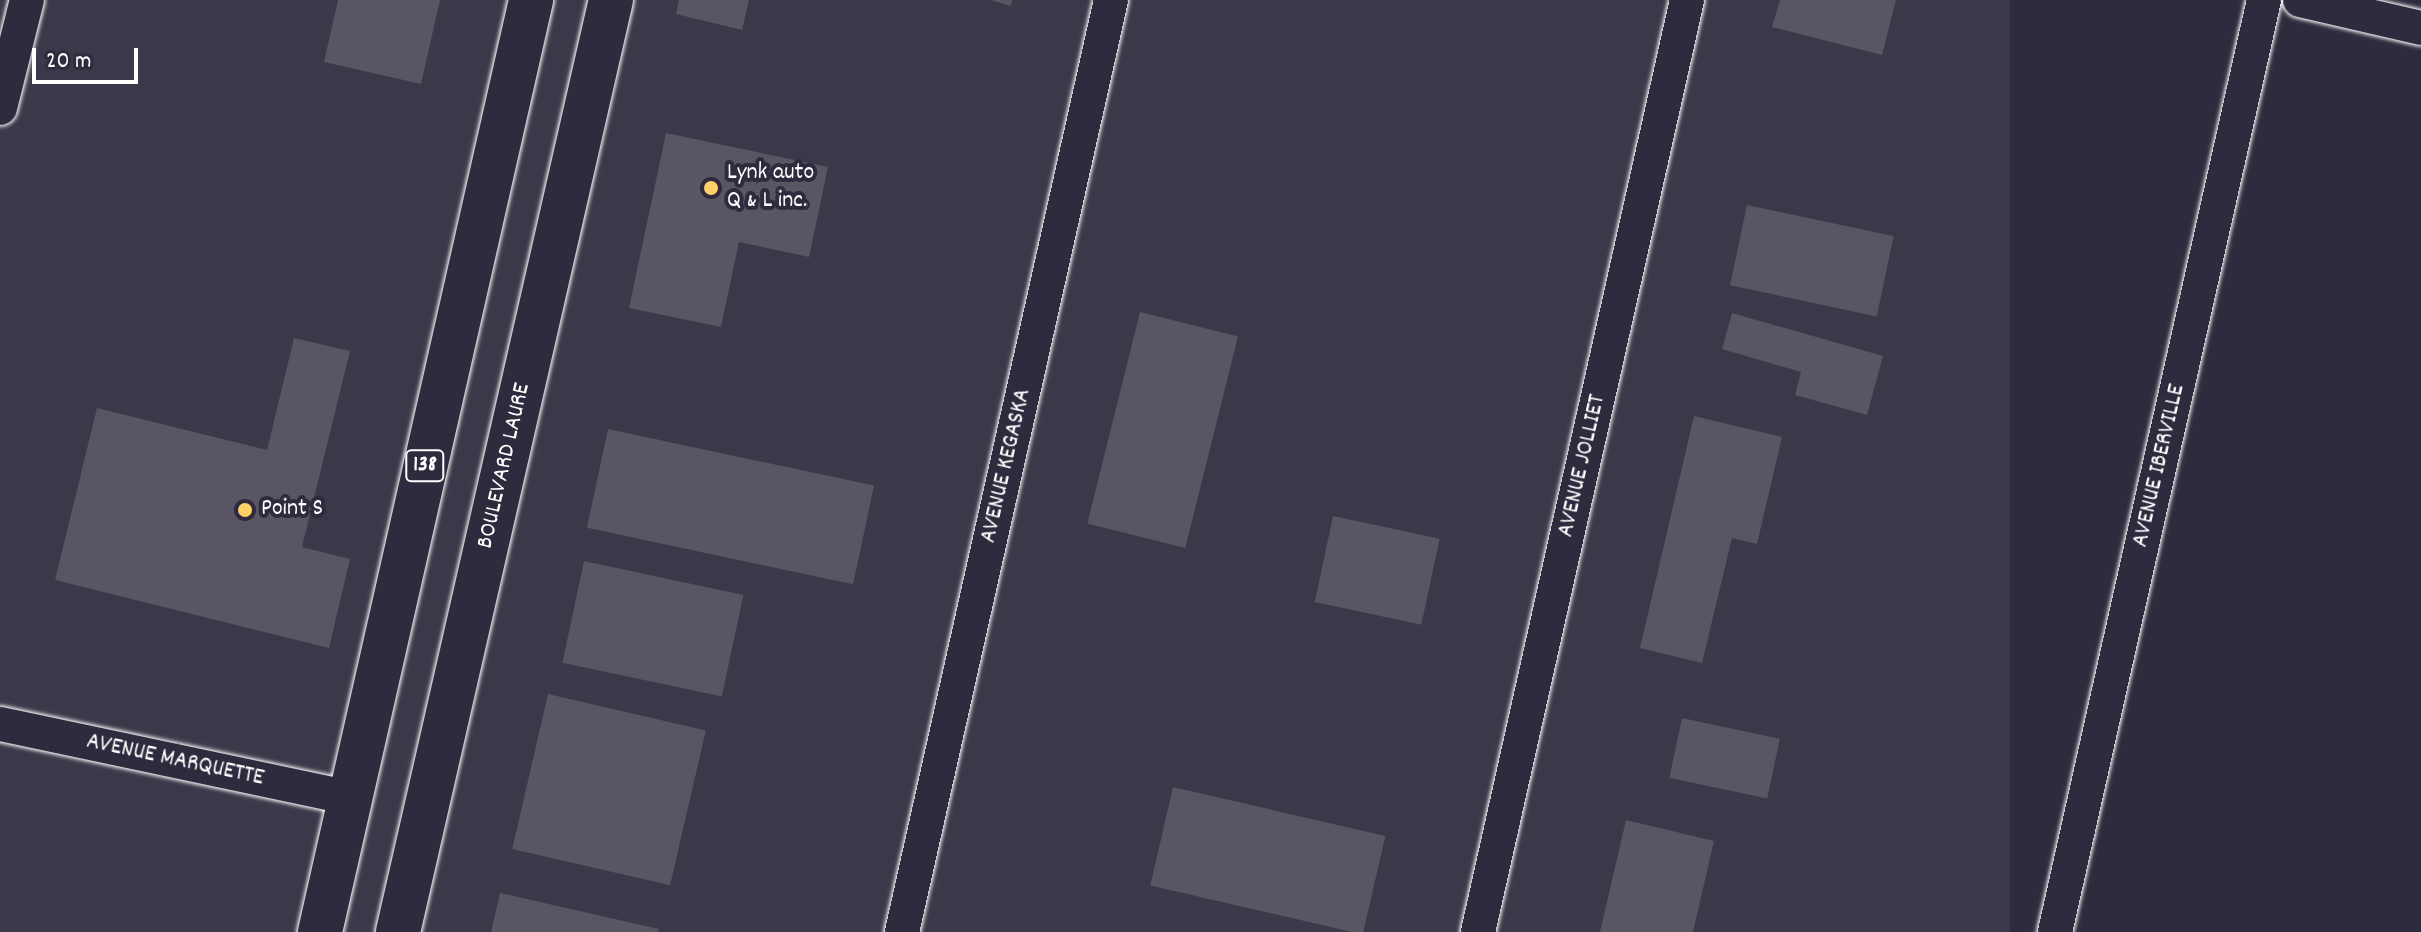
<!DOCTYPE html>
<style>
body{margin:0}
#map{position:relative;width:2421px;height:932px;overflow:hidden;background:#2f2a3d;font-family:Dekko,sans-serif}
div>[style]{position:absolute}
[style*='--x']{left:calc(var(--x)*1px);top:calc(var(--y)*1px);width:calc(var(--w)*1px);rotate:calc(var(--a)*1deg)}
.built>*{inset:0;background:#3c3749;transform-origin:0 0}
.building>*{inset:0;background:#595564;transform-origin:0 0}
.roads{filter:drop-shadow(0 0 2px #fff) drop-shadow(0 0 2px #fff)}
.minor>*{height:34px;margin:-17px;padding:0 17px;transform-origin:17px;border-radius:17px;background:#2f2a3d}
.trunk>*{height:44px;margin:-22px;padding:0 22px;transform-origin:22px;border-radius:22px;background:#2f2a3d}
.dots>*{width:22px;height:22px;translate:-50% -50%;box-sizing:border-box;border:4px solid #2f2a3d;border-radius:50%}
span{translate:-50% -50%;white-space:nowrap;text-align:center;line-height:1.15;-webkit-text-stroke:8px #2f2a3d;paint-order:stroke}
.shield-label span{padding:2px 6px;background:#2f2a3d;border:2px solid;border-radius:6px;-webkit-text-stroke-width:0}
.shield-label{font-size:22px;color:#fff;font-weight:700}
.poi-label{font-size:24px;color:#fff}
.left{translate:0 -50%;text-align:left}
.street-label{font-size:24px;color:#fff}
.scale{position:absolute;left:32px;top:48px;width:106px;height:36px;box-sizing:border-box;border:4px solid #fff;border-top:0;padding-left:10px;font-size:24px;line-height:28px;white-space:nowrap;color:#fff;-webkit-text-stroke:6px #2f2a3d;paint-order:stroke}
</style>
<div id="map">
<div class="built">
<div style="left:0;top:0;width:2010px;height:932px"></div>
</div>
<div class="building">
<div style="clip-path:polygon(338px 0,440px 0,421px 84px,324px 62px)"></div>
<div style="clip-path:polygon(679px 0,749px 0,742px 30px,676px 14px)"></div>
<div style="clip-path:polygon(991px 0,1012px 0,1011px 6px)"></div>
<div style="clip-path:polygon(1780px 0,1896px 0,1882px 55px,1772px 27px)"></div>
<div style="clip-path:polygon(666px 133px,828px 167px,809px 257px,739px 242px,721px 327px,629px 308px)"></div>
<div style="left:1747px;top:205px;width:150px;height:82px;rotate:12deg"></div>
<div style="left:1140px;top:312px;width:101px;height:218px;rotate:14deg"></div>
<div style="clip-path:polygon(1732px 313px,1883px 356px,1867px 415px,1795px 395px,1801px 372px,1722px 349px)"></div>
<div style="clip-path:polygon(294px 338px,350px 351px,302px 547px,350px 559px,329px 648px,55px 580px,97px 408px,267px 450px)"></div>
<div style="clip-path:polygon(1694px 416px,1782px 437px,1757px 544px,1732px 538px,1702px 663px,1640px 648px)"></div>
<div style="left:608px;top:429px;width:272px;height:101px;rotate:12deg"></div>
<div style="left:1333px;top:516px;width:109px;height:88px;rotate:12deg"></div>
<div style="left:584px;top:561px;width:163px;height:104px;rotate:12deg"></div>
<div style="left:548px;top:694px;width:162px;height:159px;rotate:13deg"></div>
<div style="left:1682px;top:718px;width:100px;height:61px;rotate:12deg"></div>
<div style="left:1173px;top:787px;width:218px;height:101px;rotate:13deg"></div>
<div style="clip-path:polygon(1626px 820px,1714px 841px,1693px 932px,1600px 932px)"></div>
<div style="clip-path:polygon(500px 893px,659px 929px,658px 932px,491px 932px)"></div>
</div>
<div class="roads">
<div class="minor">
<div style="--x:2300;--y:0;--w:124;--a:13"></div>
<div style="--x:0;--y:108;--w:111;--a:-76"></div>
<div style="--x:0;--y:724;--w:358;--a:11.9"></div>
<div style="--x:902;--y:932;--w:955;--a:-77.36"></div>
<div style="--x:1478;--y:932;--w:955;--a:-77.36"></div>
<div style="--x:2055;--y:932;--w:955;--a:-77.36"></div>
</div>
<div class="trunk">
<div style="--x:320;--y:932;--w:956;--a:-77.24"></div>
<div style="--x:398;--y:932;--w:956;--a:-77.13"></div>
</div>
</div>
<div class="dots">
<div style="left:711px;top:188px;background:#ffd166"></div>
<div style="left:245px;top:510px;background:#ffd166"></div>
</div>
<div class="shield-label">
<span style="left:425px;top:466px">138</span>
</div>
<div class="poi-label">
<span class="left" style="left:727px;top:188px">Lynk auto<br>Q &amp; L inc.</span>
<span class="left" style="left:261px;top:510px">Point S</span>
</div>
<div class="street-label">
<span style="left:505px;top:466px;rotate:-77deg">BOULEVARD LAURE</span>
<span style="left:1007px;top:466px;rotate:-77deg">AVENUE KEGASKA</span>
<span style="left:1583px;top:466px;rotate:-77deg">AVENUE JOLLIET</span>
<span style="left:2160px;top:466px;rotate:-77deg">AVENUE IBERVILLE</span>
<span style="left:175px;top:761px;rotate:12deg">AVENUE MARQUETTE</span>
</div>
<div class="scale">20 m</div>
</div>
